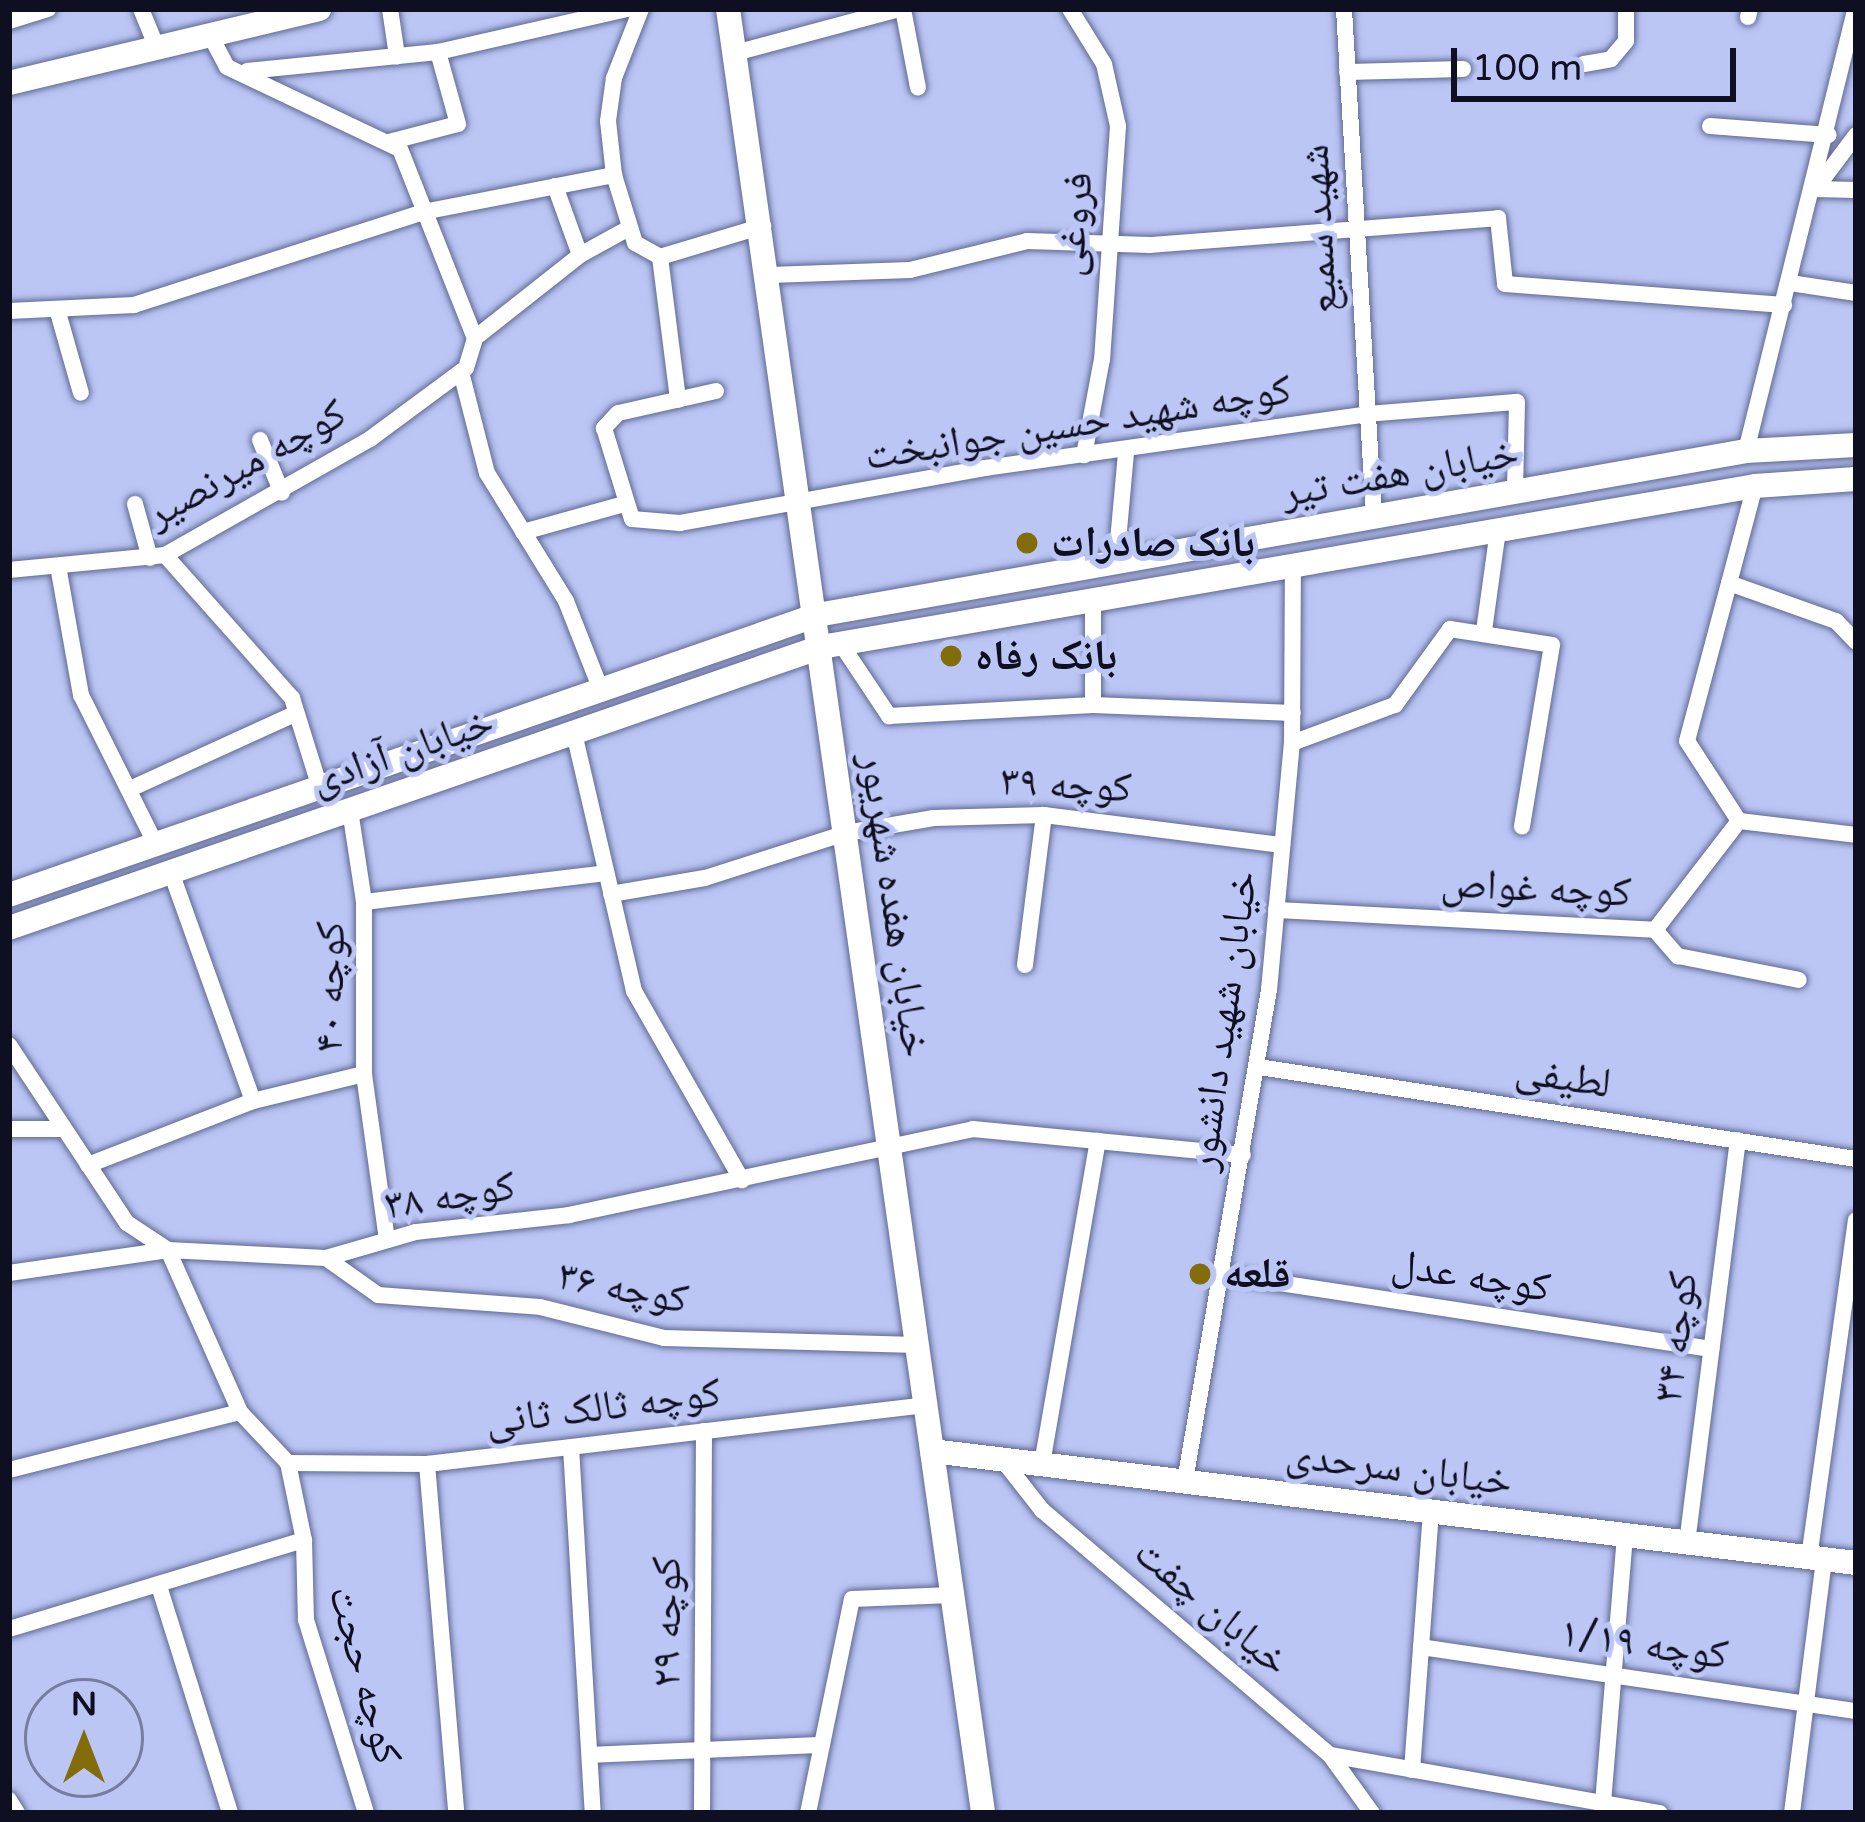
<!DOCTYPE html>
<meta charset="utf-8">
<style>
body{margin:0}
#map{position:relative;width:1865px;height:1822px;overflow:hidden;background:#bbc6f5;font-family:"Varela Round","Noto Naskh Arabic",sans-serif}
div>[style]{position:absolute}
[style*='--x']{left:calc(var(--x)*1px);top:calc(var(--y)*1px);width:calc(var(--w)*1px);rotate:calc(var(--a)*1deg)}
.roads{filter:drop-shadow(0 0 3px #606993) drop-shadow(0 0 3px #606993)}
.street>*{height:16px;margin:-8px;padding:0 8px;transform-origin:8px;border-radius:8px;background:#fff}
.secondary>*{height:24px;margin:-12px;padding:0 12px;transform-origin:12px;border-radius:12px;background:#fff}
.dots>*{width:33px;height:33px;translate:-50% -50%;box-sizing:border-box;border:6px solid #bbc6f5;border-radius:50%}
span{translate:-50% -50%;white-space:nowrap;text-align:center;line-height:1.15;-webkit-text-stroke:10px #bbc6f5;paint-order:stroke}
.street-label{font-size:42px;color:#0e1021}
.poi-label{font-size:42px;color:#0e1021;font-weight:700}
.left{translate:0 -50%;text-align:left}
.frame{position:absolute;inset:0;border:12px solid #0e1021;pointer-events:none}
.north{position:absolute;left:24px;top:1678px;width:120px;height:120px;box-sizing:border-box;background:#bbc6f5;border:3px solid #767da0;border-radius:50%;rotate:0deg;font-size:33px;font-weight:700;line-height:48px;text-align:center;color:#0e1021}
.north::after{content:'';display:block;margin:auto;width:42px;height:54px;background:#826d0a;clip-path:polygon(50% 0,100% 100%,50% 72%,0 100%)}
.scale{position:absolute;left:1451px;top:48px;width:285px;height:54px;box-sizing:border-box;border:6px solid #0e1021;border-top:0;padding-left:15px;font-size:36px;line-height:42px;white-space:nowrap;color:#0e1021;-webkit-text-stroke:9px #bbc6f5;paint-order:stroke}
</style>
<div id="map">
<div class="roads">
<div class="street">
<div style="--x:141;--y:9;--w:42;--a:67.7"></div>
<div style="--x:390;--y:9;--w:48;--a:81.5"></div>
<div style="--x:903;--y:9;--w:80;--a:79.2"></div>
<div style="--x:1070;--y:9;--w:65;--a:58.3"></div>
<div style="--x:1104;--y:64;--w:64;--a:77.3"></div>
<div style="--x:1118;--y:126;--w:234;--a:93.9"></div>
<div style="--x:1102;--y:359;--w:98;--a:100.6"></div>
<div style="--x:1344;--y:9;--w:509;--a:86.62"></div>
<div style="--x:1748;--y:17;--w:8;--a:-76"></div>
<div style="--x:9;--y:21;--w:41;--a:-17.1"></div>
<div style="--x:210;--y:35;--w:36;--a:62"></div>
<div style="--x:227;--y:67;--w:191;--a:25.4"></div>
<div style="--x:400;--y:149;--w:203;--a:68.4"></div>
<div style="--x:475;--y:338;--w:134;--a:-38.3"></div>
<div style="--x:580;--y:255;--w:56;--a:-28.9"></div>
<div style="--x:735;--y:53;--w:170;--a:-15"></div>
<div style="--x:1584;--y:64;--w:27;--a:-10"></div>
<div style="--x:1611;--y:59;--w:23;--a:-50"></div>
<div style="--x:1626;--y:41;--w:32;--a:-90"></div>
<div style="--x:247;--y:71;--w:192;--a:-5.7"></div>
<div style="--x:438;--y:52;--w:195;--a:-12.8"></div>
<div style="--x:1347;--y:72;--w:116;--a:-1.5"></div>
<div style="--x:1710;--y:126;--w:119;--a:4.3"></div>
<div style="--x:389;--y:142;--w:71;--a:-14.6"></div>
<div style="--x:458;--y:124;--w:75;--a:-105.5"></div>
<div style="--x:614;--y:175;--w:71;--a:72.8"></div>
<div style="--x:635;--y:243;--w:29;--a:29"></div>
<div style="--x:660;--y:257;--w:108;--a:-16.8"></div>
<div style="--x:1823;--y:179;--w:55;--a:-53.1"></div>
<div style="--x:555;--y:186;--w:73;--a:70.1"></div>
<div style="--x:1815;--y:189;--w:41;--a:1.4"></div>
<div style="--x:660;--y:257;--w:144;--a:82.8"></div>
<div style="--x:770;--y:275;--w:140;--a:-2"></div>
<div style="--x:910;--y:270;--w:121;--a:-13.9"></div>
<div style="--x:1027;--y:241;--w:123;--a:1.9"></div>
<div style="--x:1150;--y:245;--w:349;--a:-4.4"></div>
<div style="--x:1498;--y:218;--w:66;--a:83.9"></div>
<div style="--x:1505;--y:284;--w:280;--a:4.3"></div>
<div style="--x:1790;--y:283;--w:67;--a:8.6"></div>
<div style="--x:57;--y:309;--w:87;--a:74.1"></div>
<div style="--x:9;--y:311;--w:125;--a:-2.7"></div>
<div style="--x:134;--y:305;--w:304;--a:-17.8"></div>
<div style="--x:423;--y:212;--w:195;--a:-11"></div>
<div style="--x:614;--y:175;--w:54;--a:-96.3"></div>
<div style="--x:608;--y:121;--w:43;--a:-82.1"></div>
<div style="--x:614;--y:78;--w:74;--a:-68.6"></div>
<div style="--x:461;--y:372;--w:104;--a:75.6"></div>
<div style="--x:487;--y:473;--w:150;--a:58.3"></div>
<div style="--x:566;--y:601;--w:96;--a:68.5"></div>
<div style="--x:716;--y:391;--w:100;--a:167.3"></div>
<div style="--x:618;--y:413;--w:21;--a:133"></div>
<div style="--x:604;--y:428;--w:95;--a:72.9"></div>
<div style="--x:632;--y:519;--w:48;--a:4.8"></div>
<div style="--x:680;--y:523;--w:310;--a:-10.2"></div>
<div style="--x:985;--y:468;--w:386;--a:-8"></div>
<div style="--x:1367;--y:414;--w:150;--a:-4.6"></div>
<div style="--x:1517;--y:402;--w:90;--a:91.3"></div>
<div style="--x:260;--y:440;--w:57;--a:67.5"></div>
<div style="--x:1746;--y:451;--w:455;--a:-76.1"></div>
<div style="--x:135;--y:504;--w:56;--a:74.5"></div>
<div style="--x:523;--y:532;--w:105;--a:-15.5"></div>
<div style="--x:165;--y:555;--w:191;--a:48.4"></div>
<div style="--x:292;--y:698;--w:94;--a:72.7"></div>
<div style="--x:1116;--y:563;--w:110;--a:-84.8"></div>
<div style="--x:58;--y:566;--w:131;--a:79.9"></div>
<div style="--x:81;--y:695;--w:168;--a:63.4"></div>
<div style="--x:9;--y:570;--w:157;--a:-5.5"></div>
<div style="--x:165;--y:555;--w:236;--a:-29.5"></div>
<div style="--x:370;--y:439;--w:119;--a:-36.5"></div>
<div style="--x:466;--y:368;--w:31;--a:-73"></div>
<div style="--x:1729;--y:583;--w:114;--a:19.6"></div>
<div style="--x:1836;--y:621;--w:29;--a:46"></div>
<div style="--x:1093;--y:600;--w:105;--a:90"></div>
<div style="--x:1484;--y:631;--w:102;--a:-82.1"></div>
<div style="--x:841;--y:644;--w:87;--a:56.3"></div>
<div style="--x:889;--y:716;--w:204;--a:-3.1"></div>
<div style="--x:1093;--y:705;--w:200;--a:2.3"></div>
<div style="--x:574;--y:733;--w:265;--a:76.9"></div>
<div style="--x:634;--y:991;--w:218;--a:60.3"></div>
<div style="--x:1292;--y:743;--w:110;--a:-20.3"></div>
<div style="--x:1395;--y:705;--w:94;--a:-54.1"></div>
<div style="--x:1450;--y:629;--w:103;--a:8.9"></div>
<div style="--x:1552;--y:645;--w:184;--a:99.4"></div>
<div style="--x:130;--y:789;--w:183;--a:-24.5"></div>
<div style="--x:350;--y:810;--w:93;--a:81.3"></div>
<div style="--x:1739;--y:821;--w:95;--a:-123"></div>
<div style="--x:1687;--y:741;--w:264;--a:-75.1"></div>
<div style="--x:1739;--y:821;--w:118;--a:6.8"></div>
<div style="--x:171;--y:872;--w:243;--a:70.3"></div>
<div style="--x:611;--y:894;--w:95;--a:-9.7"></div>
<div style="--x:705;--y:878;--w:148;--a:-17.7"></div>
<div style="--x:846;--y:833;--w:89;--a:-9.7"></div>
<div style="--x:934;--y:818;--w:110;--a:-1.6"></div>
<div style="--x:1044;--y:815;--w:240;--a:7.2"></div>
<div style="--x:1276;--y:910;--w:380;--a:3"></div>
<div style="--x:1655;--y:930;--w:138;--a:-52.4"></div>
<div style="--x:1655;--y:930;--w:35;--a:49"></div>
<div style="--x:1678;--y:956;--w:123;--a:11.2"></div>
<div style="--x:1025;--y:965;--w:151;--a:-82.8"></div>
<div style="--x:9;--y:1045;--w:214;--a:56.5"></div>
<div style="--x:127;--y:1223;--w:49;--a:33.4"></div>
<div style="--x:168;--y:1250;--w:177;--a:66"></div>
<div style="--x:240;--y:1412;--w:70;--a:46.7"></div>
<div style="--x:288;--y:1463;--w:79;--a:78.3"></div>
<div style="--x:304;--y:1540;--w:80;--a:88.6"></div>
<div style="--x:306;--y:1620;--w:202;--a:72.7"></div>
<div style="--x:1259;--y:1067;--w:604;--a:8.76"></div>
<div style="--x:9;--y:1129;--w:55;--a:0"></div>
<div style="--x:88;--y:1165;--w:177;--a:-21.2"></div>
<div style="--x:253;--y:1101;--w:114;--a:-13.7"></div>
<div style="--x:387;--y:1240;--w:168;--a:-97.9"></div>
<div style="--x:364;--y:1074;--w:172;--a:-90"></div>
<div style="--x:364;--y:902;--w:244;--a:-6.8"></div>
<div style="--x:326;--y:1258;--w:64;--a:35.4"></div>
<div style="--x:378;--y:1295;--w:162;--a:4.2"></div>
<div style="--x:540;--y:1307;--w:128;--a:14"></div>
<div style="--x:664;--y:1338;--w:253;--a:1.6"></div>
<div style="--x:9;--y:1273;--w:161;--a:-8.2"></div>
<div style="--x:168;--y:1250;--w:158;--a:2.9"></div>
<div style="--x:326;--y:1258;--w:94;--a:-16.1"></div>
<div style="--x:416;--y:1232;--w:154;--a:-6.3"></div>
<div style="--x:569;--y:1215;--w:413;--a:-12"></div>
<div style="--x:973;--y:1129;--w:271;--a:5.5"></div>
<div style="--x:1221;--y:1274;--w:496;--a:8.7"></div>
<div style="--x:571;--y:1447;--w:367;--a:86.6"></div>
<div style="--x:1002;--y:1459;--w:65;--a:51.9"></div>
<div style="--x:1042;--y:1510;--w:378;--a:40.4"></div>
<div style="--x:1330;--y:1755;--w:72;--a:54.1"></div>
<div style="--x:288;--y:1463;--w:139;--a:0.4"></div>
<div style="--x:427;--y:1464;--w:502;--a:-6.74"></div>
<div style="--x:427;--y:1464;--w:350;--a:85.2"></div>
<div style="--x:1042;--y:1464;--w:328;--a:-80.2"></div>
<div style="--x:9;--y:1470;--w:238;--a:-14.1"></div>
<div style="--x:1185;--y:1481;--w:498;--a:-80.3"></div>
<div style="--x:1269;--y:990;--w:248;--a:-84.7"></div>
<div style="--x:1292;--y:743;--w:178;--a:-89.7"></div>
<div style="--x:1687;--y:1543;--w:406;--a:-82.8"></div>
<div style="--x:1809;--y:1558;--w:341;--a:-82.1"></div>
<div style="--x:159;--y:1586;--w:238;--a:72.6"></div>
<div style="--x:9;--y:1629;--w:308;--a:-16.8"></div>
<div style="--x:1421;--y:1647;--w:440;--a:8.4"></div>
<div style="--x:590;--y:1755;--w:232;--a:-2.5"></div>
<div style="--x:1330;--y:1755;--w:335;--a:10"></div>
<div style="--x:1412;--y:1770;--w:260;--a:-85.8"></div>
<div style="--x:9;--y:1800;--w:15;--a:58"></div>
<div style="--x:1603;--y:1803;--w:269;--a:-85.3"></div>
<div style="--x:702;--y:1813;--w:382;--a:-89.7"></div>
<div style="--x:808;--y:1813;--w:218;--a:-78.4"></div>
<div style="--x:852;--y:1599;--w:100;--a:-2.3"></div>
<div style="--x:1792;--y:1813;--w:255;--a:-82.8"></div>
</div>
<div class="secondary">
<div style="--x:728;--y:9;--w:1822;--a:81.95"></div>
<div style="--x:9;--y:83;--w:319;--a:-13.4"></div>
<div style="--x:9;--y:895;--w:855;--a:-19.11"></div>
<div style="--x:817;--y:615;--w:943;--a:-10.01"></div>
<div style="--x:1746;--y:451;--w:110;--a:-3.1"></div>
<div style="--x:9;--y:928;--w:859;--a:-19.09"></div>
<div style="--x:821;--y:647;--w:948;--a:-9.78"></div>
<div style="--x:1755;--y:486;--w:101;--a:-4"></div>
<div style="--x:932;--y:1451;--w:931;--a:6.91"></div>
</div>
</div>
<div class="dots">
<div style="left:1027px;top:543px;background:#826d0a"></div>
<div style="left:951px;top:656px;background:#826d0a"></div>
<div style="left:1200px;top:1274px;background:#826d0a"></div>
</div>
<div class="street-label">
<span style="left:1074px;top:224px;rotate:-84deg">فروغی</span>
<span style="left:1319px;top:229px;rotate:-93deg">شهید سمیع</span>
<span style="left:1078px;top:423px;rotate:-9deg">کوچه شهید حسین جوانبخت</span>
<span style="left:246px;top:464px;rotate:-29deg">کوچه میرنصیر</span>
<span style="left:1400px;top:473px;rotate:-10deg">خیابان هفت تیر</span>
<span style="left:402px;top:751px;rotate:-19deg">خیابان آزادی</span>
<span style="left:1066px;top:785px;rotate:3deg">کوچه ۳۹</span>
<span style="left:1536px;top:888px;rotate:3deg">کوچه غواص</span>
<span style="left:895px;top:905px;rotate:82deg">خیابان هفده شهریور</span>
<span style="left:330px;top:987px;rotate:-89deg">کوچه ۴۰</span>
<span style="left:1223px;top:1021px;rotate:-82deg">خیابان شهید دانشور</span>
<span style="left:1563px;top:1077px;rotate:9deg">لطیفی</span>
<span style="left:450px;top:1196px;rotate:-9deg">کوچه ۳۸</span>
<span style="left:1471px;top:1276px;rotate:9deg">کوچه عدل</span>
<span style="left:623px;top:1288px;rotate:11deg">کوچه ۳۶</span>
<span style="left:1676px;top:1337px;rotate:-83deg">کوچه ۳۴</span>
<span style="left:603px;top:1407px;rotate:-7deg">کوچه ثالک ثانی</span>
<span style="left:1399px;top:1468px;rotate:7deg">خیابان سرحدی</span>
<span style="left:1212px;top:1607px;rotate:40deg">خیابان چفت</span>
<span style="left:667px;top:1622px;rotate:-90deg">کوچه ۲۹</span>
<span style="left:1644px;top:1644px;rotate:8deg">کوچه ۱/۱۹</span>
<span style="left:365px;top:1675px;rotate:75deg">کوچه حجت</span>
</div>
<div class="poi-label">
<span class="left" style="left:1051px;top:543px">بانک صادرات</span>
<span class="left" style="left:975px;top:656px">بانک رفاه</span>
<span class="left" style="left:1224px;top:1274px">قلعه</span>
</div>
<div class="frame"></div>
<div class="north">N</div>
<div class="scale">100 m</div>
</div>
